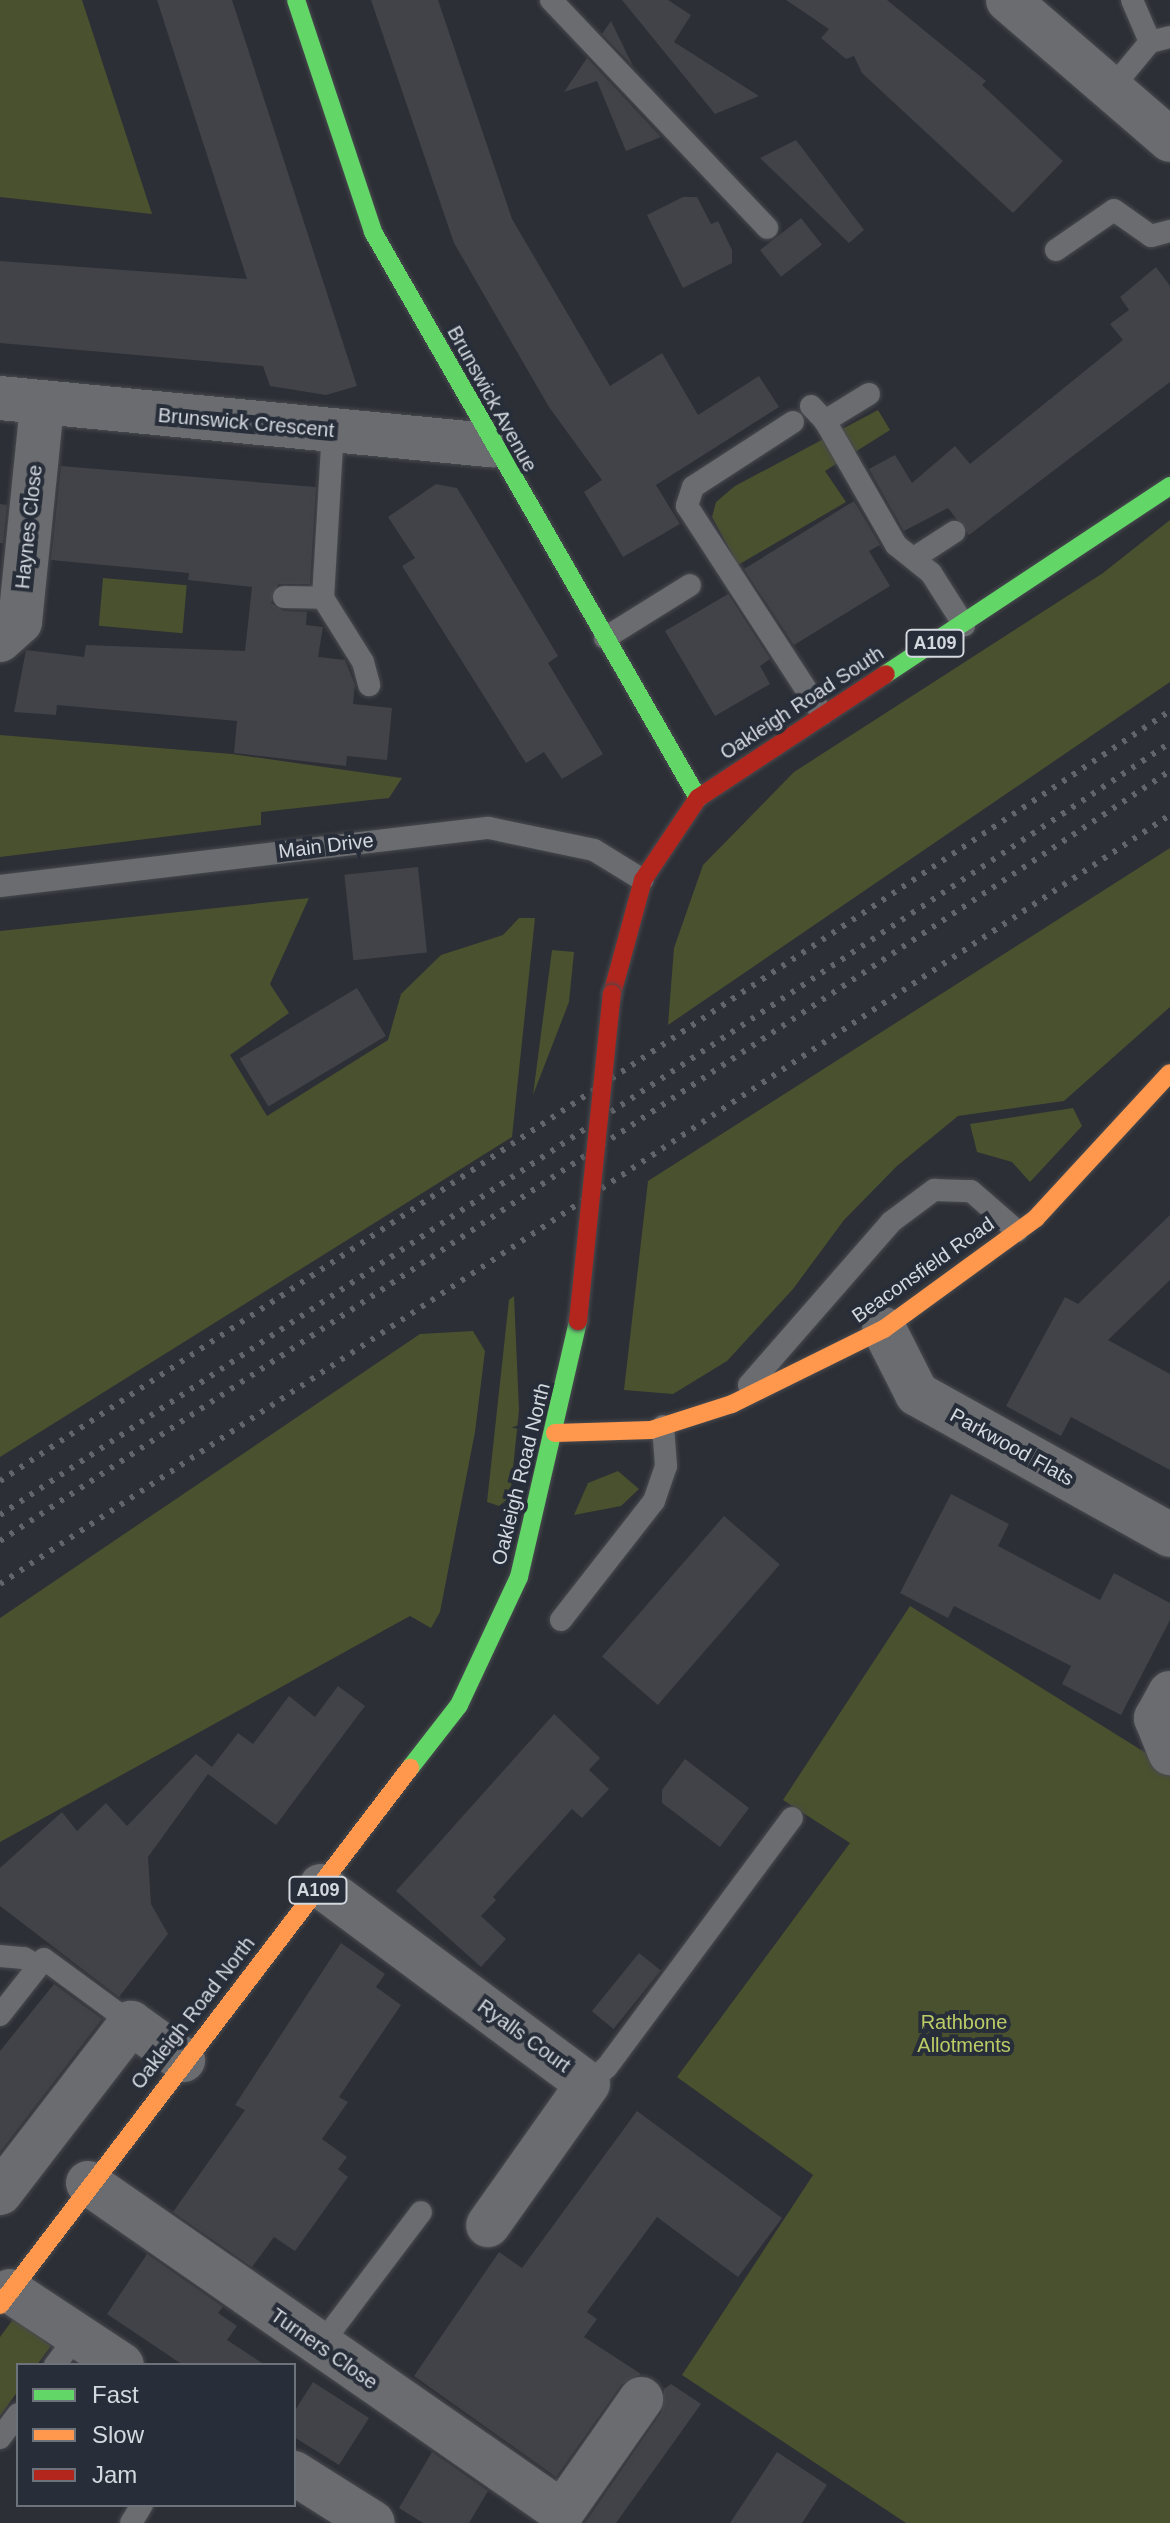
<!DOCTYPE html>
<style>
body{margin:0}
#map{position:relative;width:1170px;height:2523px;overflow:hidden;background:#2c2f35;font-family:Arial,sans-serif}
div>[style]{position:absolute}
[style*='--x']{left:calc(var(--x)*1px);top:calc(var(--y)*1px);width:calc(var(--w)*1px);rotate:calc(var(--a)*1deg)}
.green>*{inset:0;background:#4a512f;transform-origin:0 0}
.building>*{inset:0;background:#414348;transform-origin:0 0}
.roads{filter:drop-shadow(0 0 2px #484a4f) drop-shadow(0 0 2px #484a4f)}
.lane>*{height:22px;margin:-11px;padding:0 11px;transform-origin:11px;border-radius:11px;background:#6a6c70}
.street>*{height:44px;margin:-22px;padding:0 22px;transform-origin:22px;border-radius:22px;background:#6a6c70}
.fast>*{height:18px;margin:-9px;padding:0 9px;transform-origin:9px;border-radius:9px;background:#63d668}
.slow>*{height:18px;margin:-9px;padding:0 9px;transform-origin:9px;border-radius:9px;background:#ff974d}
.jam>*{height:18px;margin:-9px;padding:0 9px;transform-origin:9px;border-radius:9px;background:#b3261e}
.rail>*{height:6px;margin-top:-3px;transform-origin:0;background:repeating-linear-gradient(90deg,#63656a 0 4px,transparent 0 12px)}
.bridges{filter:drop-shadow(0 0 2px #484a4f) drop-shadow(0 0 2px #484a4f)}
.jam-bridge>*{height:18px;margin:-9px;padding:0 9px;transform-origin:9px;border-radius:9px;background:#b3261e}
span{translate:-50% -50%;white-space:nowrap;text-align:center;line-height:1.15;-webkit-text-stroke:8px #282e39;paint-order:stroke}
.shield-label span{padding:2px 6px;background:#282e39;border:2px solid;border-radius:6px;-webkit-text-stroke-width:0}
.shield-label{font-size:18px;color:#d4d8df;font-weight:700}
.street-label{font-size:20px;color:#d4d8df}
.park-label{font-size:20px;color:#bc6}
.legend{position:absolute;left:16px;top:2363px;width:280px;height:144px;box-sizing:border-box;background:#282e39;border:2px solid #6d727b;margin:0;padding:10px 14px;list-style:none;font-size:24px;color:#d4d8df}
.legend li{display:flex;align-items:center;gap:16px;height:40px}
.legend b{width:40px;border:2px solid #6d727b}
</style>
<div id="map">
<div class="green">
<div style="clip-path:polygon(0 0,82px 0,152px 214px,0 197px)"></div>
<div style="clip-path:polygon(878px 410px,890px 430px,825px 471px,846px 502px,738px 565px,712px 517px,716px 502px,735px 486px)"></div>
<div style="clip-path:polygon(1170px 520px,1170px 682px,668px 1025px,674px 948px,703px 865px,794px 772px,1103px 573px)"></div>
<div style="left:103px;top:578px;width:84px;height:48px;rotate:5deg"></div>
<div style="clip-path:polygon(0 735px,232px 754px,402px 778px,389px 798px,261px 812px,261px 825px,0 857px)"></div>
<div style="clip-path:polygon(1170px 848px,1170px 1007px,1064px 1101px,958px 1116px,897px 1166px,844px 1220px,793px 1289px,727px 1361px,673px 1394px,624px 1390px,648px 1181px)"></div>
<div style="clip-path:polygon(309px 898px,270px 984px,289px 1013px,230px 1055px,267px 1116px,388px 1040px,401px 994px,441px 955px,503px 935px,519px 918px,535px 918px,512px 1137px,0 1457px,0 931px)"></div>
<div style="clip-path:polygon(552px 950px,574px 952px,569px 1002px,533px 1095px)"></div>
<div style="clip-path:polygon(1073px 1108px,1082px 1126px,1030px 1182px,1012px 1162px,977px 1152px,970px 1124px)"></div>
<div style="clip-path:polygon(514px 1296px,519px 1410px,510px 1497px,499px 1506px,487px 1502px,509px 1300px)"></div>
<div style="clip-path:polygon(473px 1331px,485px 1351px,475px 1432px,440px 1612px,431px 1628px,410px 1616px,0 1842px,0 1618px,420px 1334px)"></div>
<div style="clip-path:polygon(618px 1471px,639px 1489px,621px 1506px,574px 1515px,588px 1483px)"></div>
<div style="clip-path:polygon(910px 1606px,1170px 1768px,1170px 2523px,906px 2523px,682px 2375px,813px 2175px,677px 2077px,850px 1843px,783px 1800px)"></div>
<div style="clip-path:polygon(14px 2318px,51px 2346px,37px 2365px,18px 2365px,18px 2391px,0 2416px,0 2337px)"></div>
</div>
<div class="building">
<div style="clip-path:polygon(157px 0,232px 0,357px 386px,326px 395px,270px 386px,263px 366px,0 343px,0 261px,247px 279px)"></div>
<div style="clip-path:polygon(371px 0,438px 0,512px 219px,610px 386px,662px 353px,698px 415px,759px 376px,779px 407px,656px 485px,680px 524px,623px 557px,584px 492px,602px 480px,549px 407px,454px 243px)"></div>
<div style="clip-path:polygon(622px 0,668px 0,691px 15px,674px 42px,759px 96px,715px 114px)"></div>
<div style="clip-path:polygon(786px 0,887px 0,986px 81px,982px 85px,1063px 161px,1013px 213px,862px 73px,854px 56px,846px 59px,821px 38px,829px 29px)"></div>
<div style="clip-path:polygon(611px 21px,633px 66px,602px 34px)"></div>
<div style="clip-path:polygon(587px 58px,660px 136px,661px 137px,626px 151px,597px 81px,564px 92px)"></div>
<div style="clip-path:polygon(796px 140px,864px 230px,849px 243px,760px 158px)"></div>
<div style="clip-path:polygon(683px 197px,697px 197px,711px 224px,718px 221px,732px 250px,732px 263px,683px 288px,647px 215px)"></div>
<div style="left:801px;top:218px;width:34px;height:52px;rotate:52deg"></div>
<div style="clip-path:polygon(1156px 267px,1170px 286px,1170px 382px,969px 535px,948px 508px,904px 531px,869px 469px,895px 455px,912px 483px,955px 446px,970px 464px,1123px 340px,1110px 324px,1129px 310px,1120px 297px)"></div>
<div style="clip-path:polygon(61px 466px,316px 487px,310px 584px,278px 584px,271px 603px,283px 611px,307px 612px,306px 625px,323px 627px,318px 657px,345px 660px,355px 685px,353px 704px,392px 708px,387px 760px,347px 756px,346px 766px,234px 753px,237px 721px,57px 705px,56px 715px,14px 712px,26px 650px,84px 657px,86px 645px,245px 651px,252px 587px,188px 580px,189px 573px,51px 560px)"></div>
<div style="clip-path:polygon(436px 484px,457px 488px,471px 511px,558px 656px,548px 663px,603px 754px,562px 779px,544px 752px,526px 763px,402px 566px,415px 558px,388px 517px)"></div>
<div style="clip-path:polygon(854px 501px,880px 545px,869px 551px,890px 586px,794px 645px,744px 569px)"></div>
<div style="clip-path:polygon(0 504px,7px 505px,3px 543px,0 543px)"></div>
<div style="clip-path:polygon(728px 594px,770px 659px,760px 666px,770px 684px,715px 716px,665px 631px)"></div>
<div style="left:418px;top:867px;width:86px;height:74px;rotate:84deg"></div>
<div style="left:357px;top:988px;width:56px;height:137px;rotate:59deg"></div>
<div style="clip-path:polygon(1170px 1215px,1170px 1280px,1108px 1340px,1170px 1374px,1170px 1470px,1071px 1417px,1061px 1436px,1006px 1406px,1065px 1297px,1078px 1304px)"></div>
<div style="clip-path:polygon(951px 1494px,1009px 1524px,998px 1546px,1100px 1600px,1114px 1573px,1170px 1603px,1170px 1620px,1121px 1715px,1062px 1684px,1071px 1666px,954px 1606px,948px 1618px,900px 1593px)"></div>
<div style="left:724px;top:1516px;width:74px;height:186px;rotate:41deg"></div>
<div style="clip-path:polygon(338px 1686px,365px 1706px,276px 1825px,208px 1774px,148px 1857px,151px 1904px,168px 1934px,119px 1997px,0 1906px,0 1868px,62px 1812px,77px 1831px,106px 1803px,127px 1826px,196px 1754px,212px 1767px,238px 1733px,253px 1744px,289px 1696px,315px 1717px)"></div>
<div style="clip-path:polygon(554px 1714px,600px 1758px,589px 1770px,609px 1789px,582px 1818px,572px 1809px,493px 1897px,496px 1900px,481px 1916px,506px 1939px,481px 1967px,396px 1891px)"></div>
<div style="clip-path:polygon(685px 1759px,749px 1808px,720px 1847px,662px 1803px,662px 1790px)"></div>
<div style="clip-path:polygon(341px 1943px,385px 1974px,376px 1987px,401px 2005px,339px 2097px,348px 2102px,322px 2139px,347px 2157px,338px 2169px,348px 2177px,295px 2251px,274px 2237px,252px 2267px,173px 2212px,245px 2110px,235px 2105px)"></div>
<div style="left:639px;top:1953px;width:28px;height:75px;rotate:39deg"></div>
<div style="clip-path:polygon(54px 1984px,102px 2019px,0 2152px,0 2051px)"></div>
<div style="clip-path:polygon(637px 2111px,782px 2218px,738px 2277px,657px 2217px,587px 2312px,597px 2319px,584px 2337px,641px 2374px,621px 2385px,556px 2477px,414px 2376px,499px 2252px,522px 2268px)"></div>
<div style="clip-path:polygon(147px 2254px,223px 2307px,218px 2313px,237px 2326px,227px 2340px,265px 2365px,183px 2365px,107px 2314px)"></div>
<div style="clip-path:polygon(313px 2382px,369px 2418px,339px 2465px,294px 2437px,294px 2412px)"></div>
<div style="clip-path:polygon(671px 2384px,701px 2404px,616px 2523px,585px 2523px,661px 2413px,664px 2389px)"></div>
<div style="clip-path:polygon(432px 2452px,488px 2491px,469px 2523px,423px 2523px,399px 2508px)"></div>
<div style="clip-path:polygon(777px 2452px,827px 2485px,802px 2523px,730px 2523px)"></div>
</div>
<div class="roads">
<div class="lane">
<div style="--x:551;--y:0;--w:314;--a:46.5"></div>
<div style="--x:1132;--y:0;--w:46;--a:66.8"></div>
<div style="--x:1150;--y:42;--w:21;--a:-14"></div>
<div style="--x:1111;--y:89;--w:61;--a:-50.3"></div>
<div style="--x:1056;--y:250;--w:70;--a:-34.6"></div>
<div style="--x:1114;--y:210;--w:45;--a:35.1"></div>
<div style="--x:1151;--y:236;--w:20;--a:-15"></div>
<div style="--x:869;--y:394;--w:52;--a:148.5"></div>
<div style="--x:825;--y:421;--w:143;--a:60.2"></div>
<div style="--x:896;--y:545;--w:45;--a:38.7"></div>
<div style="--x:931;--y:573;--w:62;--a:57.6"></div>
<div style="--x:811;--y:406;--w:21;--a:47"></div>
<div style="--x:793;--y:422;--w:119;--a:147"></div>
<div style="--x:693;--y:487;--w:20;--a:108"></div>
<div style="--x:687;--y:506;--w:248;--a:57"></div>
<div style="--x:914;--y:558;--w:48;--a:-33"></div>
<div style="--x:284;--y:597;--w:39;--a:1"></div>
<div style="--x:323;--y:598;--w:75;--a:58"></div>
<div style="--x:363;--y:662;--w:24;--a:75"></div>
<div style="--x:323;--y:598;--w:168;--a:-86.6"></div>
<div style="--x:605;--y:638;--w:100;--a:-31.9"></div>
<div style="--x:0;--y:886;--w:492;--a:-6.8"></div>
<div style="--x:489;--y:828;--w:107;--a:11.8"></div>
<div style="--x:594;--y:850;--w:57;--a:31.5"></div>
<div style="--x:749;--y:1385;--w:216;--a:-48.9"></div>
<div style="--x:891;--y:1222;--w:54;--a:-36.7"></div>
<div style="--x:934;--y:1190;--w:37;--a:2"></div>
<div style="--x:971;--y:1191;--w:61;--a:41"></div>
<div style="--x:561;--y:1620;--w:151;--a:-52"></div>
<div style="--x:654;--y:1501;--w:37;--a:-71"></div>
<div style="--x:666;--y:1466;--w:40;--a:-94.3"></div>
<div style="--x:0;--y:1956;--w:24;--a:5"></div>
<div style="--x:24;--y:1958;--w:16;--a:30"></div>
<div style="--x:0;--y:2015;--w:71;--a:-51.8"></div>
<div style="--x:44;--y:1959;--w:108;--a:36.3"></div>
<div style="--x:588;--y:2084;--w:25;--a:-42"></div>
<div style="--x:607;--y:2067;--w:310;--a:-53.4"></div>
<div style="--x:319;--y:2347;--w:169;--a:-52.9"></div>
<div style="--x:55;--y:2365;--w:36;--a:-53"></div>
<div style="--x:0;--y:2438;--w:30;--a:-53"></div>
<div style="--x:131;--y:2523;--w:21;--a:-59"></div>
</div>
<div class="street">
<div style="--x:1008;--y:0;--w:214;--a:40.8"></div>
<div style="--x:0;--y:398;--w:494;--a:5.5"></div>
<div style="--x:0;--y:640;--w:27;--a:-42"></div>
<div style="--x:20;--y:622;--w:219;--a:-84.2"></div>
<div style="--x:884;--y:1329;--w:73;--a:63.1"></div>
<div style="--x:917;--y:1394;--w:290;--a:29.1"></div>
<div style="--x:1170;--y:1693;--w:29;--a:119"></div>
<div style="--x:1156;--y:1718;--w:38;--a:68"></div>
<div style="--x:321;--y:1886;--w:332;--a:36.6"></div>
<div style="--x:588;--y:2084;--w:173;--a:125.3"></div>
<div style="--x:88;--y:2183;--w:577;--a:34.76"></div>
<div style="--x:562;--y:2512;--w:138;--a:-55"></div>
<div style="--x:0;--y:2193;--w:215;--a:-52.4"></div>
<div style="--x:131;--y:2023;--w:64;--a:35.4"></div>
<div style="--x:10;--y:2291;--w:134;--a:33.5"></div>
<div style="--x:294;--y:2473;--w:93;--a:32.3"></div>
</div>
<div class="fast">
<div style="--x:296;--y:0;--w:244;--a:71.6"></div>
<div style="--x:373;--y:232;--w:653;--a:60.14"></div>
<div style="--x:886;--y:674;--w:341;--a:-33.5"></div>
<div style="--x:410;--y:1768;--w:80;--a:-52.1"></div>
<div style="--x:459;--y:1705;--w:141;--a:-64.9"></div>
<div style="--x:519;--y:1577;--w:263;--a:-77"></div>
</div>
<div class="slow">
<div style="--x:555;--y:1433;--w:96;--a:-1.8"></div>
<div style="--x:651;--y:1430;--w:85;--a:-17.8"></div>
<div style="--x:732;--y:1404;--w:169;--a:-26.3"></div>
<div style="--x:884;--y:1329;--w:188;--a:-36.1"></div>
<div style="--x:1036;--y:1218;--w:197;--a:-47.3"></div>
<div style="--x:0;--y:2305;--w:676;--a:-52.64"></div>
</div>
<div class="jam">
<div style="--x:612;--y:994;--w:118;--a:-74.8"></div>
<div style="--x:643;--y:880;--w:99;--a:-56.1"></div>
<div style="--x:698;--y:798;--w:225;--a:-33.4"></div>
</div>
</div>
<div class="rail">
<div style="--x:0;--y:1481;--w:1401;--a:-33.35"></div>
<div style="--x:0;--y:1515;--w:1402;--a:-33.42"></div>
<div style="--x:0;--y:1541;--w:1401;--a:-33.35"></div>
<div style="--x:0;--y:1584;--w:1400;--a:-33.32"></div>
</div>
<div class="bridges">
<div class="jam-bridge">
<div style="--x:578;--y:1321;--w:329;--a:-84.1"></div>
</div>
</div>
<div class="shield-label">
<span style="left:935px;top:643px">A109</span>
<span style="left:318px;top:1890px">A109</span>
</div>
<div class="street-label">
<span style="left:492px;top:399px;rotate:61deg">Brunswick Avenue</span>
<span style="left:246px;top:423px;rotate:5deg">Brunswick Crescent</span>
<span style="left:29px;top:527px;rotate:-84deg">Haynes Close</span>
<span style="left:802px;top:703px;rotate:-33deg">Oakleigh Road South</span>
<span style="left:326px;top:846px;rotate:-7deg">Main Drive</span>
<span style="left:923px;top:1270px;rotate:-35deg">Beaconsfield Road</span>
<span style="left:1012px;top:1447px;rotate:29deg">Parkwood Flats</span>
<span style="left:521px;top:1474px;rotate:-76deg">Oakleigh Road North</span>
<span style="left:193px;top:2013px;rotate:-52deg">Oakleigh Road North</span>
<span style="left:524px;top:2036px;rotate:36deg">Ryalls Court</span>
<span style="left:324px;top:2349px;rotate:35deg">Turners Close</span>
</div>
<div class="park-label">
<span style="left:964px;top:2034px">Rathbone<br>Allotments</span>
</div>
<ul class="legend">
<li><b style="height:10px;background:#63d668"></b>Fast</li>
<li><b style="height:10px;background:#ff974d"></b>Slow</li>
<li><b style="height:10px;background:#b3261e"></b>Jam</li>
</ul>
</div>
